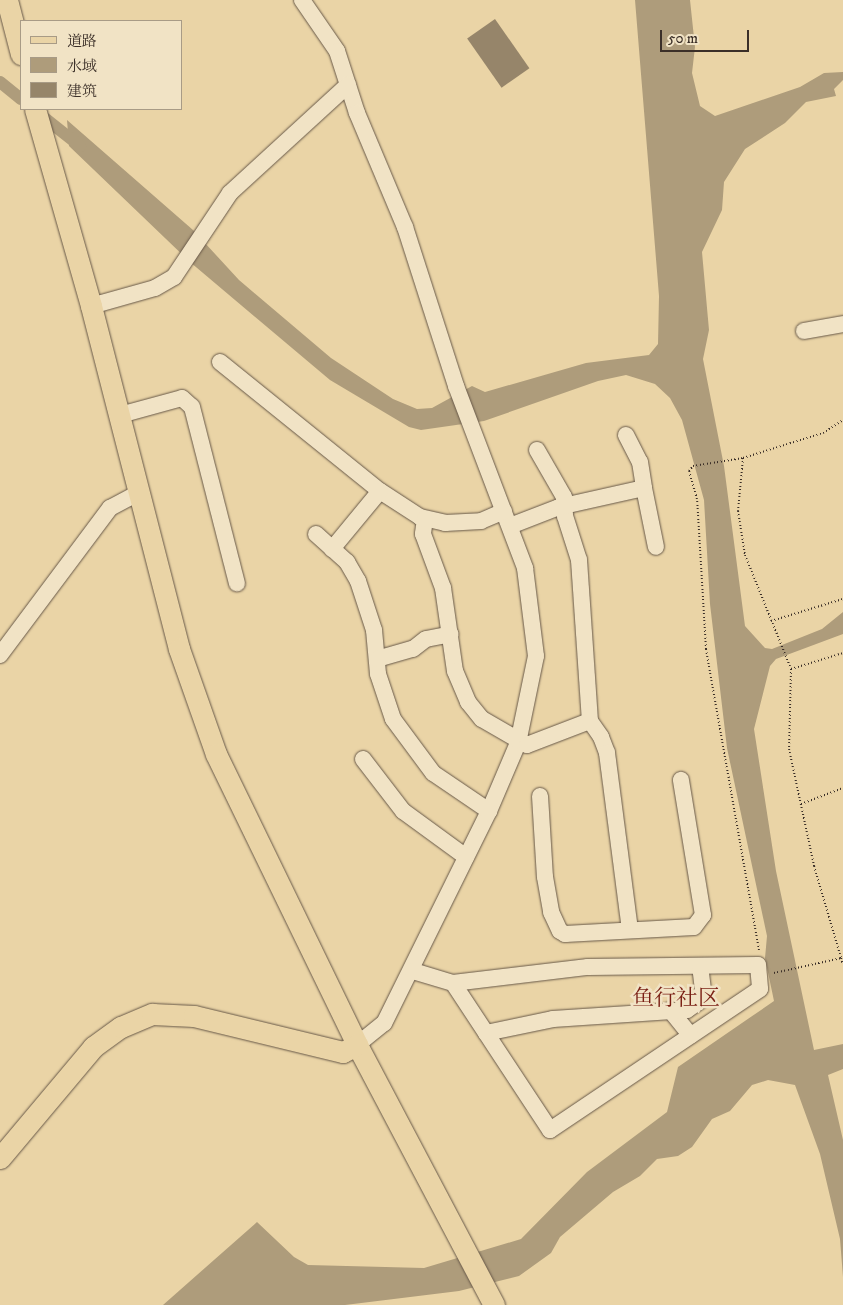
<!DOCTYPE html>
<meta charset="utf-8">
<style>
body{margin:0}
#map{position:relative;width:843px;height:1305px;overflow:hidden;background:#ead4a6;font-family:"IM FELL DW Pica","Noto Serif SC",serif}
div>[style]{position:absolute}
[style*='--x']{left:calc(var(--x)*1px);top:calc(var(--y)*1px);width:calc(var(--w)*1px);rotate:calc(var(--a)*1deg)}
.water>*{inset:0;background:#ae9c7b}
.canal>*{height:12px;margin:-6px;padding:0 6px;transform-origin:6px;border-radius:6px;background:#ae9c7b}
.building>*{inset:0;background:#96856a;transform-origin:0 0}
.path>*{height:2px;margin-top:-1px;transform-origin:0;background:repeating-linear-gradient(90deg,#3b2f28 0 1px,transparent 0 3.5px)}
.roads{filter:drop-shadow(0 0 1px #675848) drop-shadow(0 0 1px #675848)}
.minor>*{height:16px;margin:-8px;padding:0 8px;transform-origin:8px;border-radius:8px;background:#f1e3c5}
.major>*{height:21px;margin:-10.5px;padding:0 10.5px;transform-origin:10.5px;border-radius:10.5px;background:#ead4a6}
span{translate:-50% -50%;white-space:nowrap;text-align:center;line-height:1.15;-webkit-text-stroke:5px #f1e3c5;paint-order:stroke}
.neighbourhood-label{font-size:22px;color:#7a1f14}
.legend{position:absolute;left:20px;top:20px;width:162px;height:90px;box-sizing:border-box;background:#f1e3c5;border:1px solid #a89b86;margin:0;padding:6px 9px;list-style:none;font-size:15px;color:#3b2f28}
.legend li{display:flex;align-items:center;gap:10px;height:25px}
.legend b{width:25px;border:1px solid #a89b86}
.scale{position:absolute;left:660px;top:30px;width:89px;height:22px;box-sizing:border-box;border:2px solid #3b2f28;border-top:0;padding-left:6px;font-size:15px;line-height:18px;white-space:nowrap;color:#3b2f28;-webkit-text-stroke:4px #f1e3c5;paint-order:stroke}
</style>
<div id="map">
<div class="water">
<div style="clip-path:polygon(635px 0,690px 0,695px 47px,692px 73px,700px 106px,715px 116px,800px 87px,824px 73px,843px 72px,843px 80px,834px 89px,836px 96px,806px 102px,785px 123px,745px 149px,724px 182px,722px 210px,702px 252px,709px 330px,703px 359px,724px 466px,745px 626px,765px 648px,772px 649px,822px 629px,843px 612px,843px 634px,776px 659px,770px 666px,754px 729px,776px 871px,814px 1050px,843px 1044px,843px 1069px,828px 1075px,843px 1140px,843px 1277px,840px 1239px,820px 1154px,795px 1085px,768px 1080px,752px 1085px,730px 1111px,712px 1119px,692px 1147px,678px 1156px,657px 1159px,640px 1176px,613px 1192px,560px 1237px,551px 1253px,519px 1276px,459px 1291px,345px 1305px,163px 1305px,257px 1222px,294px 1257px,308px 1265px,424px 1268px,521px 1239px,587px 1172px,667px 1112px,678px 1067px,774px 1001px,765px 958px,767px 936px,727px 748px,710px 604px,704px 500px,682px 420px,670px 398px,655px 384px,626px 375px,598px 381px,484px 421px,421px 430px,409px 427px,330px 380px,190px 262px,69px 146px,67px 120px,193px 230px,239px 280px,331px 358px,393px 399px,417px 409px,432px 408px,472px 386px,485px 392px,586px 363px,649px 355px,658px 344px,659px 296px)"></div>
</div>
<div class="canal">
<div style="--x:0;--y:82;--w:27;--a:39"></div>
<div style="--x:37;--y:112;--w:55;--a:38.3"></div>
</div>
<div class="building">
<div style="left:495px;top:19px;width:60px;height:34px;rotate:55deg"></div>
</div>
<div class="path">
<div style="--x:743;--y:458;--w:84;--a:-17.4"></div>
<div style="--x:823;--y:433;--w:24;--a:-33"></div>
<div style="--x:771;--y:621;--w:75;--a:-17"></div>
<div style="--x:791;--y:669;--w:54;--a:-17.1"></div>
<div style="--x:801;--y:804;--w:45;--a:-20.9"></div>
<div style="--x:759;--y:950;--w:306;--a:-100"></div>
<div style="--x:706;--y:649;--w:150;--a:-93.4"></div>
<div style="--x:697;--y:499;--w:29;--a:-106"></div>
<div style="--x:689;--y:471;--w:6;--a:-51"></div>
<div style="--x:693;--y:466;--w:51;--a:-9.1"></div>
<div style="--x:743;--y:458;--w:53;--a:95.4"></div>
<div style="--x:738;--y:511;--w:45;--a:81"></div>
<div style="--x:745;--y:555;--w:123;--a:68"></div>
<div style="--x:791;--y:669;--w:80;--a:91.4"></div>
<div style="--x:789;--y:749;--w:120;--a:77.9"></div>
<div style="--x:814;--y:866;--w:96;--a:73.6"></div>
<div style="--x:774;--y:973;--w:69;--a:-12.6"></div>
<div style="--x:841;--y:958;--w:7;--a:74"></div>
</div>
<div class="roads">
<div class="minor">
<div style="--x:302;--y:0;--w:62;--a:55.5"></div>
<div style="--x:337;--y:51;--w:65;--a:72.1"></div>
<div style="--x:357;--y:113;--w:124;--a:67.2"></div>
<div style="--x:405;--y:227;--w:167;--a:72.2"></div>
<div style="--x:456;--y:386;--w:195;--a:69.2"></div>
<div style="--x:525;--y:568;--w:89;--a:82.9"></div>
<div style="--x:536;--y:656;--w:89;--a:101.7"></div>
<div style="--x:518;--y:743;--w:74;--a:113.1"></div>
<div style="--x:489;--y:811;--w:237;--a:116.3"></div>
<div style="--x:384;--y:1023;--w:35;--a:141"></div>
<div style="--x:91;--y:306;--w:66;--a:-15.7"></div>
<div style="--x:155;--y:288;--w:22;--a:-30"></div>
<div style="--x:174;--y:277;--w:101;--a:-56.3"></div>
<div style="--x:230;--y:193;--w:160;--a:-42.5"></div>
<div style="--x:804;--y:331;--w:40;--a:-10"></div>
<div style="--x:220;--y:362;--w:206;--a:38.9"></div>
<div style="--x:380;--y:491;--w:48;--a:33"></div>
<div style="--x:420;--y:517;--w:26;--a:13"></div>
<div style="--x:445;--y:523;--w:36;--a:-3"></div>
<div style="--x:481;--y:521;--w:25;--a:-23"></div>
<div style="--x:120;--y:415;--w:64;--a:-15.3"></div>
<div style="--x:182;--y:398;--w:13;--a:42"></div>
<div style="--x:192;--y:407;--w:182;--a:75.7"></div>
<div style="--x:626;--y:435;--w:30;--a:63"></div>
<div style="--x:640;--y:462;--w:26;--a:81"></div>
<div style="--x:537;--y:450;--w:54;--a:60.1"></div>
<div style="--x:564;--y:497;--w:19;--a:87"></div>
<div style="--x:565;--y:516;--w:46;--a:72.3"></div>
<div style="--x:579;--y:560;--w:161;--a:86.1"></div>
<div style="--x:425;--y:519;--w:15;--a:98"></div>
<div style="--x:423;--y:534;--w:58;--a:69.7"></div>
<div style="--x:443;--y:588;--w:84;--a:81.8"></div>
<div style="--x:455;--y:671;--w:34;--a:67"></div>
<div style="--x:468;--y:702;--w:22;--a:51"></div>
<div style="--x:482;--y:719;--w:52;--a:30"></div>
<div style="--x:527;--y:745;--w:67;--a:-20.9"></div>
<div style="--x:590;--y:721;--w:19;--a:55"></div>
<div style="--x:601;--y:737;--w:17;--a:69"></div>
<div style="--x:607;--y:753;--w:178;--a:82.6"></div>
<div style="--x:510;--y:526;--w:53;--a:-21.2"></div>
<div style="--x:559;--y:507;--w:87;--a:-12.6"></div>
<div style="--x:644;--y:488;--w:60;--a:78.5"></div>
<div style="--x:316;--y:534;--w:42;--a:42.1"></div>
<div style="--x:347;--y:562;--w:22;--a:60"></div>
<div style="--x:358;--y:581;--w:52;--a:71.9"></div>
<div style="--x:374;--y:630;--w:44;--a:84.8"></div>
<div style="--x:378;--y:674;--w:47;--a:71.6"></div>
<div style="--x:393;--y:719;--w:67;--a:53.5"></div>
<div style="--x:433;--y:773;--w:68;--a:34.2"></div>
<div style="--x:332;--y:549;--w:75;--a:-50.4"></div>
<div style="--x:0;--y:655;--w:184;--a:-53.2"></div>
<div style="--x:110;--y:508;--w:34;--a:-28"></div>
<div style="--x:377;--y:659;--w:37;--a:-16"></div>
<div style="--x:413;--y:649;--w:16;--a:-38"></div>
<div style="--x:426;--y:639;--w:25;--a:-11"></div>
<div style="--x:363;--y:759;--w:66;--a:52.4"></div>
<div style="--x:403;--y:811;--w:78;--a:36.1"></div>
<div style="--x:540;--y:796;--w:81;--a:86.5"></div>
<div style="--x:545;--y:877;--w:36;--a:80"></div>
<div style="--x:551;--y:912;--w:21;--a:65"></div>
<div style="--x:560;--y:931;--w:6;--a:31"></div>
<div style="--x:565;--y:934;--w:129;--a:-3.1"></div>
<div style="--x:694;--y:927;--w:15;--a:-53"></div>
<div style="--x:703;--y:915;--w:137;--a:-99.3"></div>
<div style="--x:413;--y:971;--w:42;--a:16.7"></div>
<div style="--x:453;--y:983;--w:136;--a:-6.8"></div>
<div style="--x:588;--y:967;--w:170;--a:-0.7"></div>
<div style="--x:758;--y:965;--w:24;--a:85"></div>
<div style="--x:760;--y:989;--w:253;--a:146.1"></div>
<div style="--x:550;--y:1130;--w:176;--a:-123.4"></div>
<div style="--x:670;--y:1010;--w:33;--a:51"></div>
<div style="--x:486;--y:1033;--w:68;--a:-11.8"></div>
<div style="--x:553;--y:1019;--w:134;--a:-3.8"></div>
<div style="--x:687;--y:1010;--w:21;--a:-35"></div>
<div style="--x:704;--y:998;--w:32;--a:-97"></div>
</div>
<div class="major">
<div style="--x:7;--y:0;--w:56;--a:75.5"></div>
<div style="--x:35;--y:109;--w:205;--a:74.1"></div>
<div style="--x:91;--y:306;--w:354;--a:75.6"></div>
<div style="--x:179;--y:649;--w:111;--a:70.6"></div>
<div style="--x:216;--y:754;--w:323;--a:64.1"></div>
<div style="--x:357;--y:1045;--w:294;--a:62.2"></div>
<div style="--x:0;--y:1158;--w:145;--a:-50"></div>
<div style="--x:93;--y:1047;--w:34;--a:-36"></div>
<div style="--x:121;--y:1027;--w:34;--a:-23"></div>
<div style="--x:152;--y:1014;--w:42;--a:2.7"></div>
<div style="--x:194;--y:1016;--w:153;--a:13.6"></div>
<div style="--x:343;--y:1052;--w:16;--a:-27"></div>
</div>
</div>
<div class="neighbourhood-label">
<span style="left:676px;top:999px">鱼行社区</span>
</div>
<ul class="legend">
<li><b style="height:6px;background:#ead4a6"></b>道路</li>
<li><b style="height:14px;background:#ae9c7b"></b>水域</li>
<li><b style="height:14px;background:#96856a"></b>建筑</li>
</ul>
<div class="scale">50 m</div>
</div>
